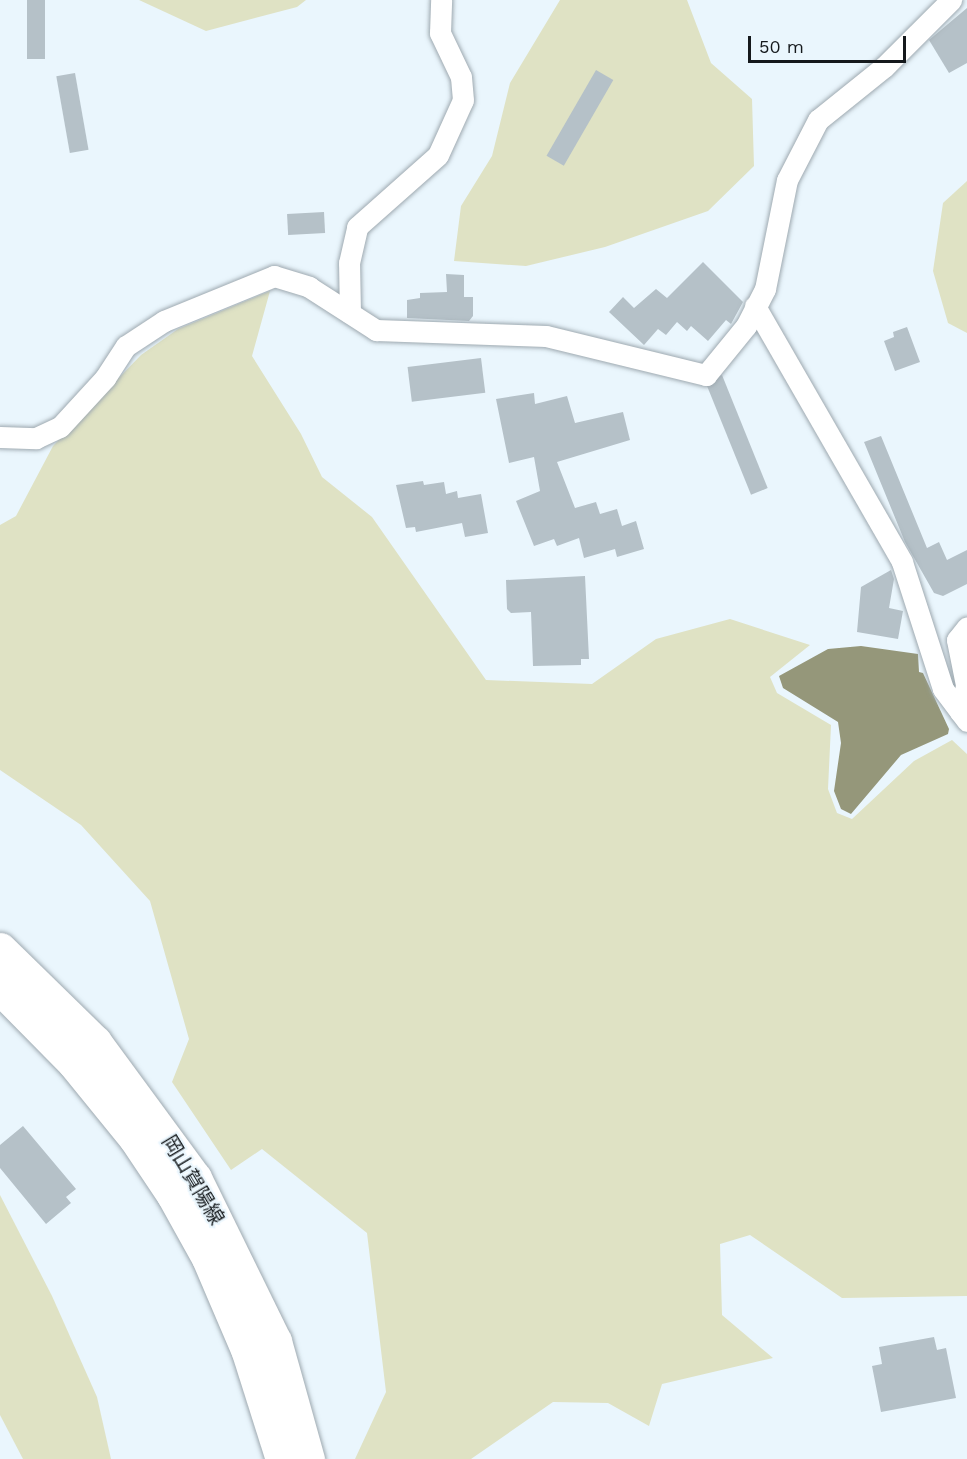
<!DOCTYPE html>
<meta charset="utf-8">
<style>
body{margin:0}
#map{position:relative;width:967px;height:1459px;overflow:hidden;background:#eaf6fd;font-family:"Work Sans","Noto Sans JP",sans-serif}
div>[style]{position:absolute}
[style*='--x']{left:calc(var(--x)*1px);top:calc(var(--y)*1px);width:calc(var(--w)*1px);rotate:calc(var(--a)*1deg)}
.green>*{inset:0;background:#dfe2c4}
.water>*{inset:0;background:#95977a}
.building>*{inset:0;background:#b5c1c8;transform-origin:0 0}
.roads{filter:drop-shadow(0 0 2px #9ea9b0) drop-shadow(0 0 2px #9ea9b0)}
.street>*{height:21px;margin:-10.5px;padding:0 10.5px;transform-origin:10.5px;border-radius:10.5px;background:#fff}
.primary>*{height:33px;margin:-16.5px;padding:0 16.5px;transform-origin:16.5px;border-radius:16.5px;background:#fff}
span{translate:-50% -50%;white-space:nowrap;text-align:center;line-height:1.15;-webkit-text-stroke:4.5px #eaf6fd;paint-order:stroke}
.street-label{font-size:20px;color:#15191c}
.scale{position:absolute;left:748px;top:36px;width:158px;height:27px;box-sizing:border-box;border:3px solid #15191c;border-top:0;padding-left:8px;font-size:18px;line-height:21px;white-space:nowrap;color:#15191c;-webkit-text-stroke:4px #eaf6fd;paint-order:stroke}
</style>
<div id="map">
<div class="green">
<div style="clip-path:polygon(139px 0,306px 0,297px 7px,206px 31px)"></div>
<div style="clip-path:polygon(560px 0,687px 0,711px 63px,752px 99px,754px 166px,708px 211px,605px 247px,526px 266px,454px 261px,461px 206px,492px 156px,510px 83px)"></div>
<div style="clip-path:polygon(967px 181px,967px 333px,948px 323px,933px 271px,943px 203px)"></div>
<div style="clip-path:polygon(270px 291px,252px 356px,301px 434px,322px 477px,372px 517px,486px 680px,592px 684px,656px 639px,730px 619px,810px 645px,770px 677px,777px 693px,831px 725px,828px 789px,837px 813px,852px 819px,914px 761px,952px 740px,967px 754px,967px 1296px,842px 1298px,750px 1235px,720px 1244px,722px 1315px,773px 1358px,662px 1384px,649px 1426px,608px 1403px,553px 1402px,471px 1459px,355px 1459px,386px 1392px,367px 1233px,262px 1149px,231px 1170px,172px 1082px,189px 1039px,150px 901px,81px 825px,0 770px,0 525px,16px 516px,53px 446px,141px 355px,178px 329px)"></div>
<div style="clip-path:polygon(0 1195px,52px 1296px,97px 1397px,111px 1459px,23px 1459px,0 1415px)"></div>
</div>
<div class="water">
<div style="clip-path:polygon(861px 646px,918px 654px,919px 672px,923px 673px,949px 729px,948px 734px,901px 755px,851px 814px,841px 809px,834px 791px,841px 743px,838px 722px,783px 688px,779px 676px,828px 649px)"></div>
</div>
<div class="building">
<div style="left:27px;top:0;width:18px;height:59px"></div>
<div style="clip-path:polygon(967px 8px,967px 63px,949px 73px,929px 40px)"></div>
<div style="left:596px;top:70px;width:20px;height:99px;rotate:30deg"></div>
<div style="left:75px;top:73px;width:78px;height:19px;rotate:80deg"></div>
<div style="left:324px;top:212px;width:21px;height:37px;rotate:87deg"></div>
<div style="clip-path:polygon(703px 262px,743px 302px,731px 324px,726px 320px,708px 341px,691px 326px,687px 331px,677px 322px,666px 335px,658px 329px,644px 345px,609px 312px,623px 297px,634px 308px,656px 289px,667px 298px)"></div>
<div style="clip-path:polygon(446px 274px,464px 275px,464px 297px,473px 297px,473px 316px,469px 321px,407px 318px,407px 300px,420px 298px,420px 293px,447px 292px)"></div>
<div style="clip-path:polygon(907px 327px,920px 362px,895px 371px,884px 341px,894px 337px,893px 332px)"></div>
<div style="left:481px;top:358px;width:35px;height:74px;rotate:83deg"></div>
<div style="left:722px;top:375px;width:122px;height:18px;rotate:68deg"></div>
<div style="clip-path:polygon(534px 393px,535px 404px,567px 396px,575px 423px,623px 412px,630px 440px,557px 462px,575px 508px,596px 502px,600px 514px,617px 509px,622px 526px,636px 521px,644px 549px,617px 557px,615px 549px,584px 558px,579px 538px,557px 546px,554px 539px,534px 546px,516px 501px,540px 491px,534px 457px,509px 463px,496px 399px)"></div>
<div style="clip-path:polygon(881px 436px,927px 548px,939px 542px,947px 560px,967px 550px,967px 584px,943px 596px,934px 593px,905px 542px,864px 442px)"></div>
<div style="clip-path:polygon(423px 481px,424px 485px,444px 482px,446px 494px,457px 491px,458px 498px,481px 494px,488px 533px,465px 537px,462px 523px,416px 532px,415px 527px,406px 528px,396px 485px)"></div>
<div style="clip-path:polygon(891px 570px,894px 579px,889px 608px,903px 611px,898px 639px,857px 632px,861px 587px)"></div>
<div style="clip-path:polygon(585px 576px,589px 659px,581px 659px,581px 665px,533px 666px,531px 612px,511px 613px,507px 609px,506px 580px)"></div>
<div style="clip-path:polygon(23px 1126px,76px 1189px,66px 1197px,71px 1203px,46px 1224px,0 1168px,0 1145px)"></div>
<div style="clip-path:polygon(934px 1337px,937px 1350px,946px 1348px,956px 1398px,881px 1412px,872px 1366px,882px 1364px,879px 1347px)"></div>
</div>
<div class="roads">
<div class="street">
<div style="--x:755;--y:306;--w:295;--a:60.1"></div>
<div style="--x:902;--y:562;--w:133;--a:72.1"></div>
<div style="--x:943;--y:689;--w:40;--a:53"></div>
<div style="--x:350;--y:313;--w:50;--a:-91.1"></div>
<div style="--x:349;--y:263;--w:37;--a:-77"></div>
<div style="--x:357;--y:227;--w:108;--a:-41.6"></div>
<div style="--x:438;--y:155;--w:60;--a:-65.6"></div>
<div style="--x:463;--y:100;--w:23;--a:-95"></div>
<div style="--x:461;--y:77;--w:49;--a:-115.5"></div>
<div style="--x:440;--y:33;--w:33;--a:-88"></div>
<div style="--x:0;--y:437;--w:36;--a:2"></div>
<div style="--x:36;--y:438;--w:26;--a:-25"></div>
<div style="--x:60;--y:427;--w:67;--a:-47.4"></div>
<div style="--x:105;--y:378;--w:38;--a:-57"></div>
<div style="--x:126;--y:346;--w:45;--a:-33.3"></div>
<div style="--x:164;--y:321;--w:119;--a:-22.2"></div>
<div style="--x:274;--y:276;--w:37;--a:17"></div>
<div style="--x:309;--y:287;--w:80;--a:32.7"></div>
<div style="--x:376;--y:330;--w:170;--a:2"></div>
<div style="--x:546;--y:336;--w:165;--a:13.7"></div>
<div style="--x:706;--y:375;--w:63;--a:-50.8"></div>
<div style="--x:746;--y:326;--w:42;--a:-62.8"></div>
<div style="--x:765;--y:289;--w:111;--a:-78.6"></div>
<div style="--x:787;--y:180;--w:68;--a:-62.7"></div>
<div style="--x:818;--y:120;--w:85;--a:-38.8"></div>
<div style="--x:884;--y:67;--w:95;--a:-45"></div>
<div style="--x:960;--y:712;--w:28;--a:-77"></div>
<div style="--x:966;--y:685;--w:46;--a:-101.3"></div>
<div style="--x:957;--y:640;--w:16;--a:-52"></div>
</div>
<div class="primary">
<div style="--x:0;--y:949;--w:133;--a:44.4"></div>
<div style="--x:95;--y:1042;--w:169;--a:53.7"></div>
<div style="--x:195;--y:1178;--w:182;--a:63.9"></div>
<div style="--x:275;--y:1341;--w:123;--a:74.4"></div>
<div style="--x:0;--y:988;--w:105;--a:45.4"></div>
<div style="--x:74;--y:1063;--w:97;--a:50.9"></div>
<div style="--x:135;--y:1138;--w:69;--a:56.3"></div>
<div style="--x:173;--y:1195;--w:72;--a:60.9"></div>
<div style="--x:208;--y:1258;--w:102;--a:66.9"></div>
<div style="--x:248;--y:1352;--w:112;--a:72.4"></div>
</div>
</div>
<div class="street-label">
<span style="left:193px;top:1180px;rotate:59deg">岡山賀陽線</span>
</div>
<div class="scale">50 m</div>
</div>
